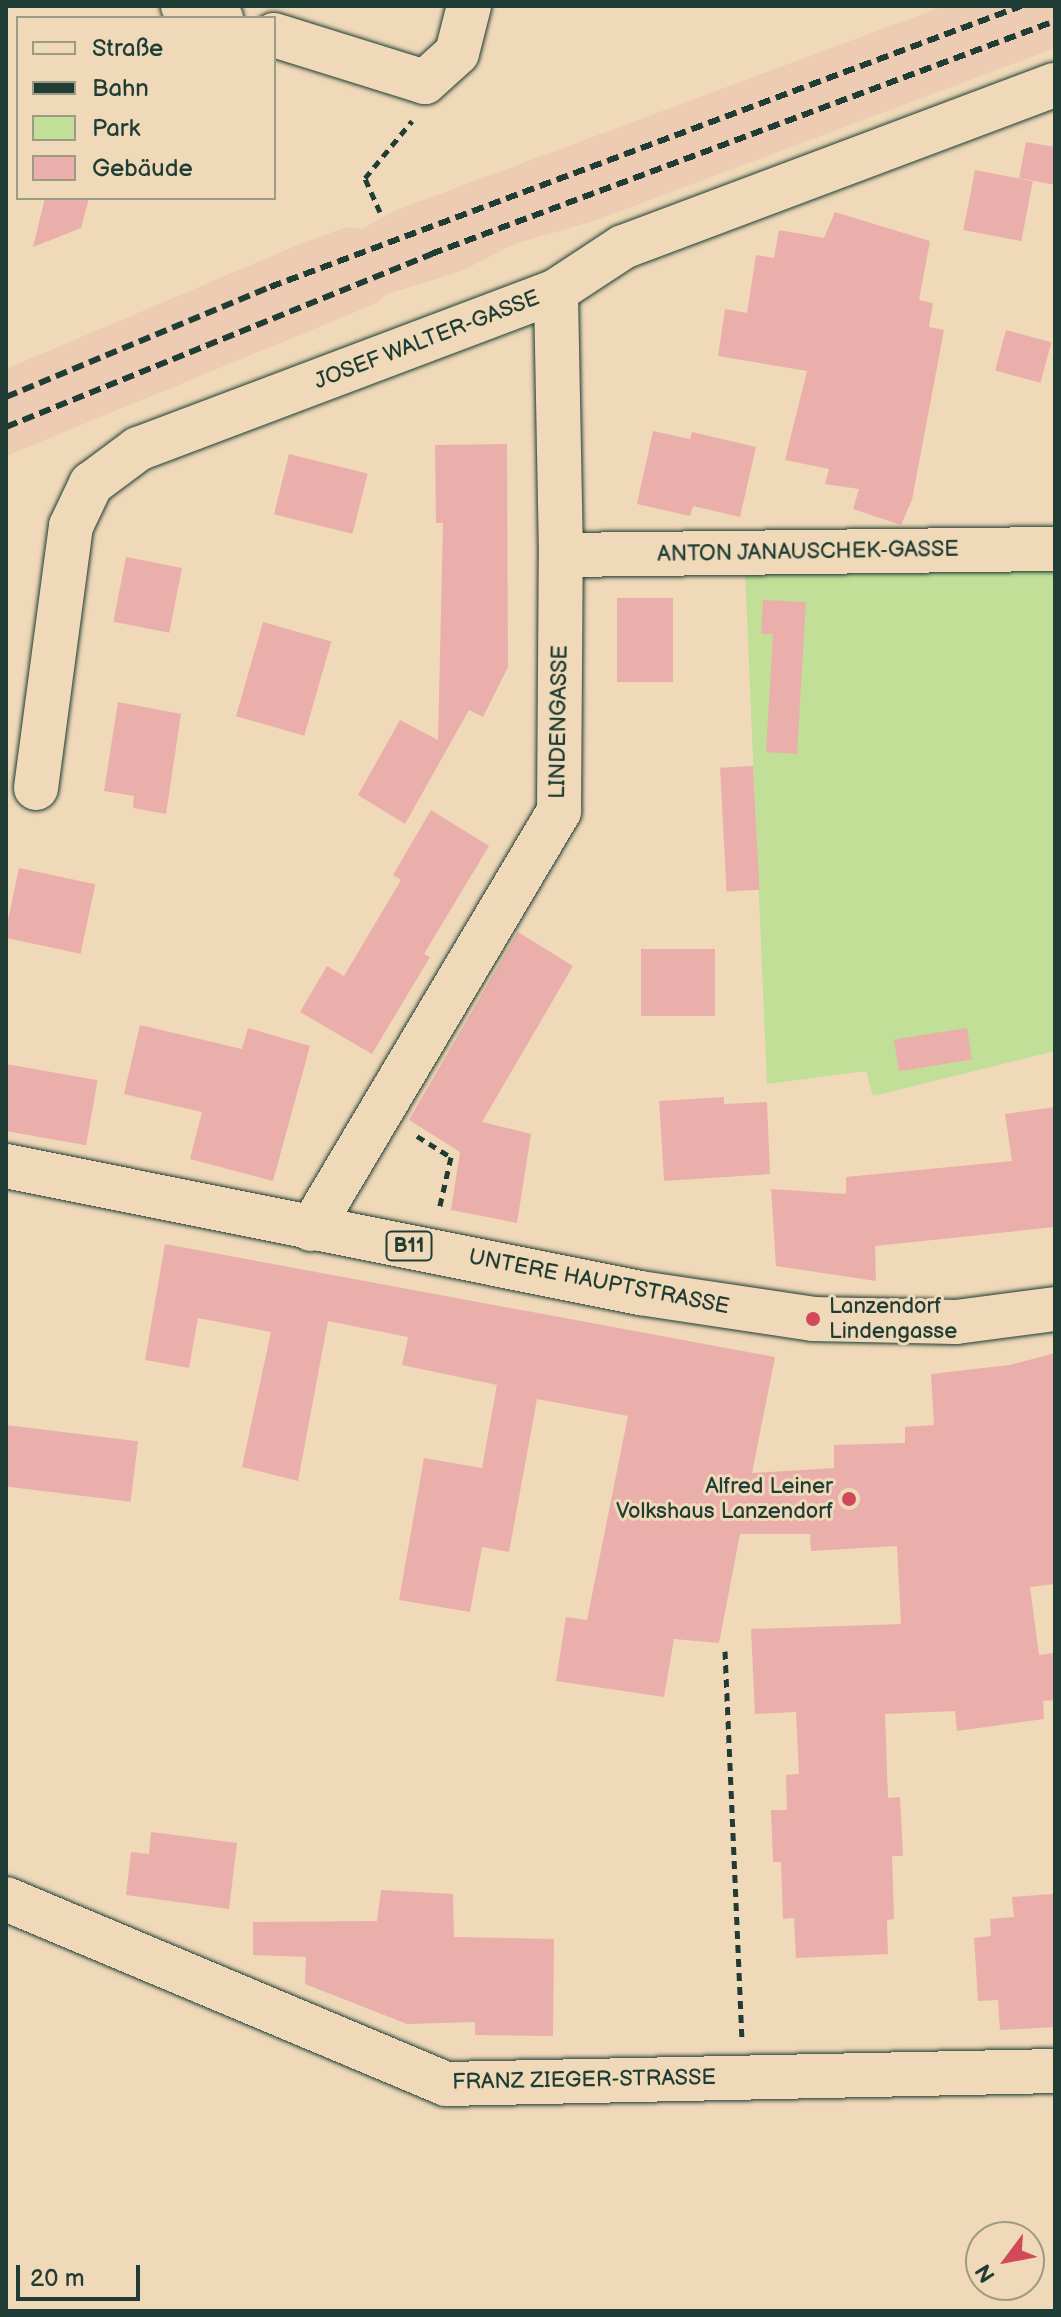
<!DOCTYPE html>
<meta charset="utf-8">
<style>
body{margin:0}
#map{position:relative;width:1061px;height:2317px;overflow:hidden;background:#efd9b8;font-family:"Balsamiq Sans",sans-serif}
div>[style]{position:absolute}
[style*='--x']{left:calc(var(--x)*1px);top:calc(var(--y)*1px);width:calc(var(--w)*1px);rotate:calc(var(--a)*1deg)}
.built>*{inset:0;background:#eeccb4}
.green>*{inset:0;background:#c1df97}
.building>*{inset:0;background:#eaafaa;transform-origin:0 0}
.path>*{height:5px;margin-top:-2.5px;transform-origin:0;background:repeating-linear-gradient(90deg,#1f3d34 0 8px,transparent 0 14px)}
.roads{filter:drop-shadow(0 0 2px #1f3d34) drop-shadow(0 0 2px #1f3d34)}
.minor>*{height:44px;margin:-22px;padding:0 22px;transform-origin:22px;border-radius:22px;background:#efd9b8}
.major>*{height:44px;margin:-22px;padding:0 22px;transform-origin:22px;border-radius:22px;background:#efd9b8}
.rail>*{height:6px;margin-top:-3px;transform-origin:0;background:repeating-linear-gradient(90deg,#1f3d34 0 12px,transparent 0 18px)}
.dots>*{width:22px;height:22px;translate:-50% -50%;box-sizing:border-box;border:4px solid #efd9b8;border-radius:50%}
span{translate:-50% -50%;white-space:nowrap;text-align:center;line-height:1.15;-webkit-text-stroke:6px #efd9b8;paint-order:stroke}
.shield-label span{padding:2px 6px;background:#efd9b8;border:2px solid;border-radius:6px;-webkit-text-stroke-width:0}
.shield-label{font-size:20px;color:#1f3d34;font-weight:700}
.street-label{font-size:22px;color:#1f3d34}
.poi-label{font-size:22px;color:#1f3d34}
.left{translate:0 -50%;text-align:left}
.right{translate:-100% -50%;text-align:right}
.frame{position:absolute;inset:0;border:8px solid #1f3d34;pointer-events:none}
.legend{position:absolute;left:16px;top:16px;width:260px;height:184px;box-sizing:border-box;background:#efd9b8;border:2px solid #9c9b83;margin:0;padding:10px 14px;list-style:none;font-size:24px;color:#1f3d34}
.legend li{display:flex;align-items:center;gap:16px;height:40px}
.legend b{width:40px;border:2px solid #9c9b83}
.north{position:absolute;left:965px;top:2221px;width:80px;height:80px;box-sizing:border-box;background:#efd9b8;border:2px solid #9c9b83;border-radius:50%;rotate:238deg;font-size:22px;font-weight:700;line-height:32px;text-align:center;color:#1f3d34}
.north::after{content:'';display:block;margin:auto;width:28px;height:36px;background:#d1495b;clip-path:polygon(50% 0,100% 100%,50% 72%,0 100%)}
.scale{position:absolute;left:16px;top:2265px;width:124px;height:36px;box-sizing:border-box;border:4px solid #1f3d34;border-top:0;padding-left:10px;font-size:24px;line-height:28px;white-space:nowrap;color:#1f3d34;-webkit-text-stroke:6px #efd9b8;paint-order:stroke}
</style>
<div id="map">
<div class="built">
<div style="clip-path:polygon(944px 6px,1055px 6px,1055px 48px,597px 220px,514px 244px,462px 271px,387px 294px,377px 303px,6px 456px,6px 369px,293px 247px,346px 227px,362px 229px,394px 211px)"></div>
</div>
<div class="green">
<div style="clip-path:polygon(1055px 568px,1055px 1051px,873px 1096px,866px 1071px,767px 1084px,745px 570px)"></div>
</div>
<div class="building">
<div style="clip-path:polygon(1026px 142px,1055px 147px,1055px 185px,1019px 178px)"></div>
<div style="left:975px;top:170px;width:59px;height:61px;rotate:11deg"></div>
<div style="clip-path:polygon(45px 198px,89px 198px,81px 228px,33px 247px)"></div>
<div style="clip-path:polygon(835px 212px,930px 241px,919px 300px,933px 303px,929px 327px,944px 330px,912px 500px,901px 525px,853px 509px,859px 489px,825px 484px,829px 469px,785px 460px,807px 371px,718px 356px,725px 309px,747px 313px,756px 255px,774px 258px,779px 230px,824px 238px)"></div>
<div style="left:1006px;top:330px;width:47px;height:42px;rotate:15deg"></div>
<div style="clip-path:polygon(653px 431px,690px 439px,692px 432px,756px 447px,740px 517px,693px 506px,690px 516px,637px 504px)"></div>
<div style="clip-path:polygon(507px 444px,508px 667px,483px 717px,469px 710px,405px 824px,358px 795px,400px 720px,438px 740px,443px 523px,436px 523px,435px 445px)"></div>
<div style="left:289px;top:454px;width:81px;height:62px;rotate:14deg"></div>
<div style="left:126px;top:557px;width:57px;height:66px;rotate:11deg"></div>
<div style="left:617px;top:598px;width:56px;height:84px"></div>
<div style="clip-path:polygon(763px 600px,806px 602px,797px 754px,766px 752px,773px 634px,761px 634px)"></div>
<div style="left:263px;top:622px;width:71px;height:98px;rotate:16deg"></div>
<div style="clip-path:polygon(118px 702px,181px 714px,166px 814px,133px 808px,134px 796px,104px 791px)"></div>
<div style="left:753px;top:766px;width:124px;height:33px;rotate:87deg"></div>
<div style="clip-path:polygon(431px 810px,489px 846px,424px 954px,430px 957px,372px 1054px,300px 1012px,327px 966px,344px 976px,401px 880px,393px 875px)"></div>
<div style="left:19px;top:868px;width:78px;height:71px;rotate:12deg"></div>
<div style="clip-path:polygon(518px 932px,573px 966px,482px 1122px,531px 1134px,517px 1223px,451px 1210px,460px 1152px,409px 1120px)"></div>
<div style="left:641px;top:949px;width:74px;height:67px"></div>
<div style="clip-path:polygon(140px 1025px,242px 1049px,248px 1028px,310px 1046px,273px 1181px,190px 1159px,202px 1112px,124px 1094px)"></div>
<div style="left:967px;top:1028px;width:32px;height:74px;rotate:81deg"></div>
<div style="left:6px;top:1064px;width:93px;height:66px;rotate:10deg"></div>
<div style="clip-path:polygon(724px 1097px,724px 1104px,767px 1102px,770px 1174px,664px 1181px,659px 1101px)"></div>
<div style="clip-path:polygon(1055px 1107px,1055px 1227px,875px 1246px,876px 1281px,776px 1266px,771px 1189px,846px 1194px,846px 1177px,1012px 1161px,1005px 1114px)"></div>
<div style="clip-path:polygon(165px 1244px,775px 1357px,752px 1473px,834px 1468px,834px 1445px,905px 1443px,905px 1427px,934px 1425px,931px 1374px,1010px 1365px,1055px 1353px,1055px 1584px,1030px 1587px,1039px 1655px,1055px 1653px,1055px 1700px,1043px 1701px,1044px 1719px,957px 1731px,955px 1711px,885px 1714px,888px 1798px,900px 1797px,903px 1856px,892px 1856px,894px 1919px,887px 1920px,888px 1954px,796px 1958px,794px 1918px,783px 1919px,781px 1862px,773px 1862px,771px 1810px,787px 1810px,786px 1775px,799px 1774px,796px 1712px,755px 1714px,751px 1629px,901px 1624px,897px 1546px,811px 1551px,810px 1534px,740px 1534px,719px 1643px,674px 1639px,664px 1697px,556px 1681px,566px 1617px,587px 1620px,628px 1416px,537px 1399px,509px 1552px,482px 1547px,470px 1612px,399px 1600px,424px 1458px,482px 1468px,497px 1385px,402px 1365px,408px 1337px,328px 1321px,298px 1481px,242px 1467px,271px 1332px,198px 1318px,189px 1368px,145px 1360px)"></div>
<div style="left:6px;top:1425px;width:133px;height:61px;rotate:7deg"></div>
<div style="clip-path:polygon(151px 1832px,237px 1843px,229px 1909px,126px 1895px,131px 1852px,149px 1854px)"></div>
<div style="clip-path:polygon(381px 1890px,453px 1894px,454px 1937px,554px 1939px,553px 2036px,475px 2035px,475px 2022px,407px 2024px,305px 1984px,306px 1957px,253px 1955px,253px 1922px,377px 1921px)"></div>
<div style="clip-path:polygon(1053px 1894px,1055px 2027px,1000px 2030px,998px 2000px,978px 2001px,974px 1938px,991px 1936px,990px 1919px,1014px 1917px,1012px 1897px)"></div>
</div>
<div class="path">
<div style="--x:380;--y:212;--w:37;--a:-114"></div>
<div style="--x:365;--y:178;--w:74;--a:-50.5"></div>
<div style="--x:417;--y:1136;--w:40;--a:32"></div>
<div style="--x:451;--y:1157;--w:54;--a:102.8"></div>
<div style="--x:725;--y:1651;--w:386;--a:87.5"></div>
</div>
<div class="roads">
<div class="minor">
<div style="--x:183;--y:6;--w:40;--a:18"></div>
<div style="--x:274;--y:35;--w:158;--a:17.3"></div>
<div style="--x:425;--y:82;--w:43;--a:-42.2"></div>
<div style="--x:457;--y:53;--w:49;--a:-75.7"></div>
<div style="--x:561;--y:555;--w:494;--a:-0.7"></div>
<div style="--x:36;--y:788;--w:264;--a:-82.4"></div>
<div style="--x:71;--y:526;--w:47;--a:-64.5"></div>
<div style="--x:91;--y:484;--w:59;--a:-36.7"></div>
<div style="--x:138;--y:449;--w:447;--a:-20.7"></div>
<div style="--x:556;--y:291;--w:80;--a:-33.3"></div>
<div style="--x:623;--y:247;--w:461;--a:-20.6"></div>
<div style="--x:311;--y:1229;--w:486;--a:-59.3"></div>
<div style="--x:559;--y:811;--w:256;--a:-89.6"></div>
<div style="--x:561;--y:555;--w:264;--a:-91.1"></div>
<div style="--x:6;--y:1899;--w:477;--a:22.8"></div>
<div style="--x:446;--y:2084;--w:609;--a:-1.22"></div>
</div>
<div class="major">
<div style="--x:6;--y:1166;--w:647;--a:11.33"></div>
<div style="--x:640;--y:1293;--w:175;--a:8.5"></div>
<div style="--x:813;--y:1319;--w:143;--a:1.2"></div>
<div style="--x:956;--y:1322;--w:100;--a:-7.5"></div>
</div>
</div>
<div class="rail">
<div style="--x:6;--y:397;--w:286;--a:-22.6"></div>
<div style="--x:270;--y:287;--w:802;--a:-20.51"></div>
<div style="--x:6;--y:427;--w:459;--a:-22.1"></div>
<div style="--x:431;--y:254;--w:666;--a:-20.48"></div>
</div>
<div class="dots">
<div style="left:813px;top:1319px;background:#d1495b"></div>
<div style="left:849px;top:1499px;background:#d1495b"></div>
</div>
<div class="shield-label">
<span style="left:409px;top:1246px">B11</span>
</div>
<div class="street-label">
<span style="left:427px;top:340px;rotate:-21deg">JOSEF WALTER-GASSE</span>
<span style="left:808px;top:552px;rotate:-1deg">ANTON JANAUSCHEK-GASSE</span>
<span style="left:559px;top:722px;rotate:-89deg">LINDENGASSE</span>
<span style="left:599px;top:1282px;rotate:11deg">UNTERE HAUPTSTRASSE</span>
<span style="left:584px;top:2080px;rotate:-1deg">FRANZ ZIEGER-STRASSE</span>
</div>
<div class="poi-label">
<span class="left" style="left:829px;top:1319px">Lanzendorf<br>Lindengasse</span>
<span class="right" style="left:833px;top:1499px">Alfred Leiner<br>Volkshaus Lanzendorf</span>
</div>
<div class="frame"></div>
<ul class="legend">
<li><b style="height:10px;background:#efd9b8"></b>Straße</li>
<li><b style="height:10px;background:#1f3d34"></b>Bahn</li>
<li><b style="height:22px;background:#c1df97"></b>Park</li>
<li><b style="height:22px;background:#eaafaa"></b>Gebäude</li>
</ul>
<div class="north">N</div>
<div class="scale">20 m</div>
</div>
